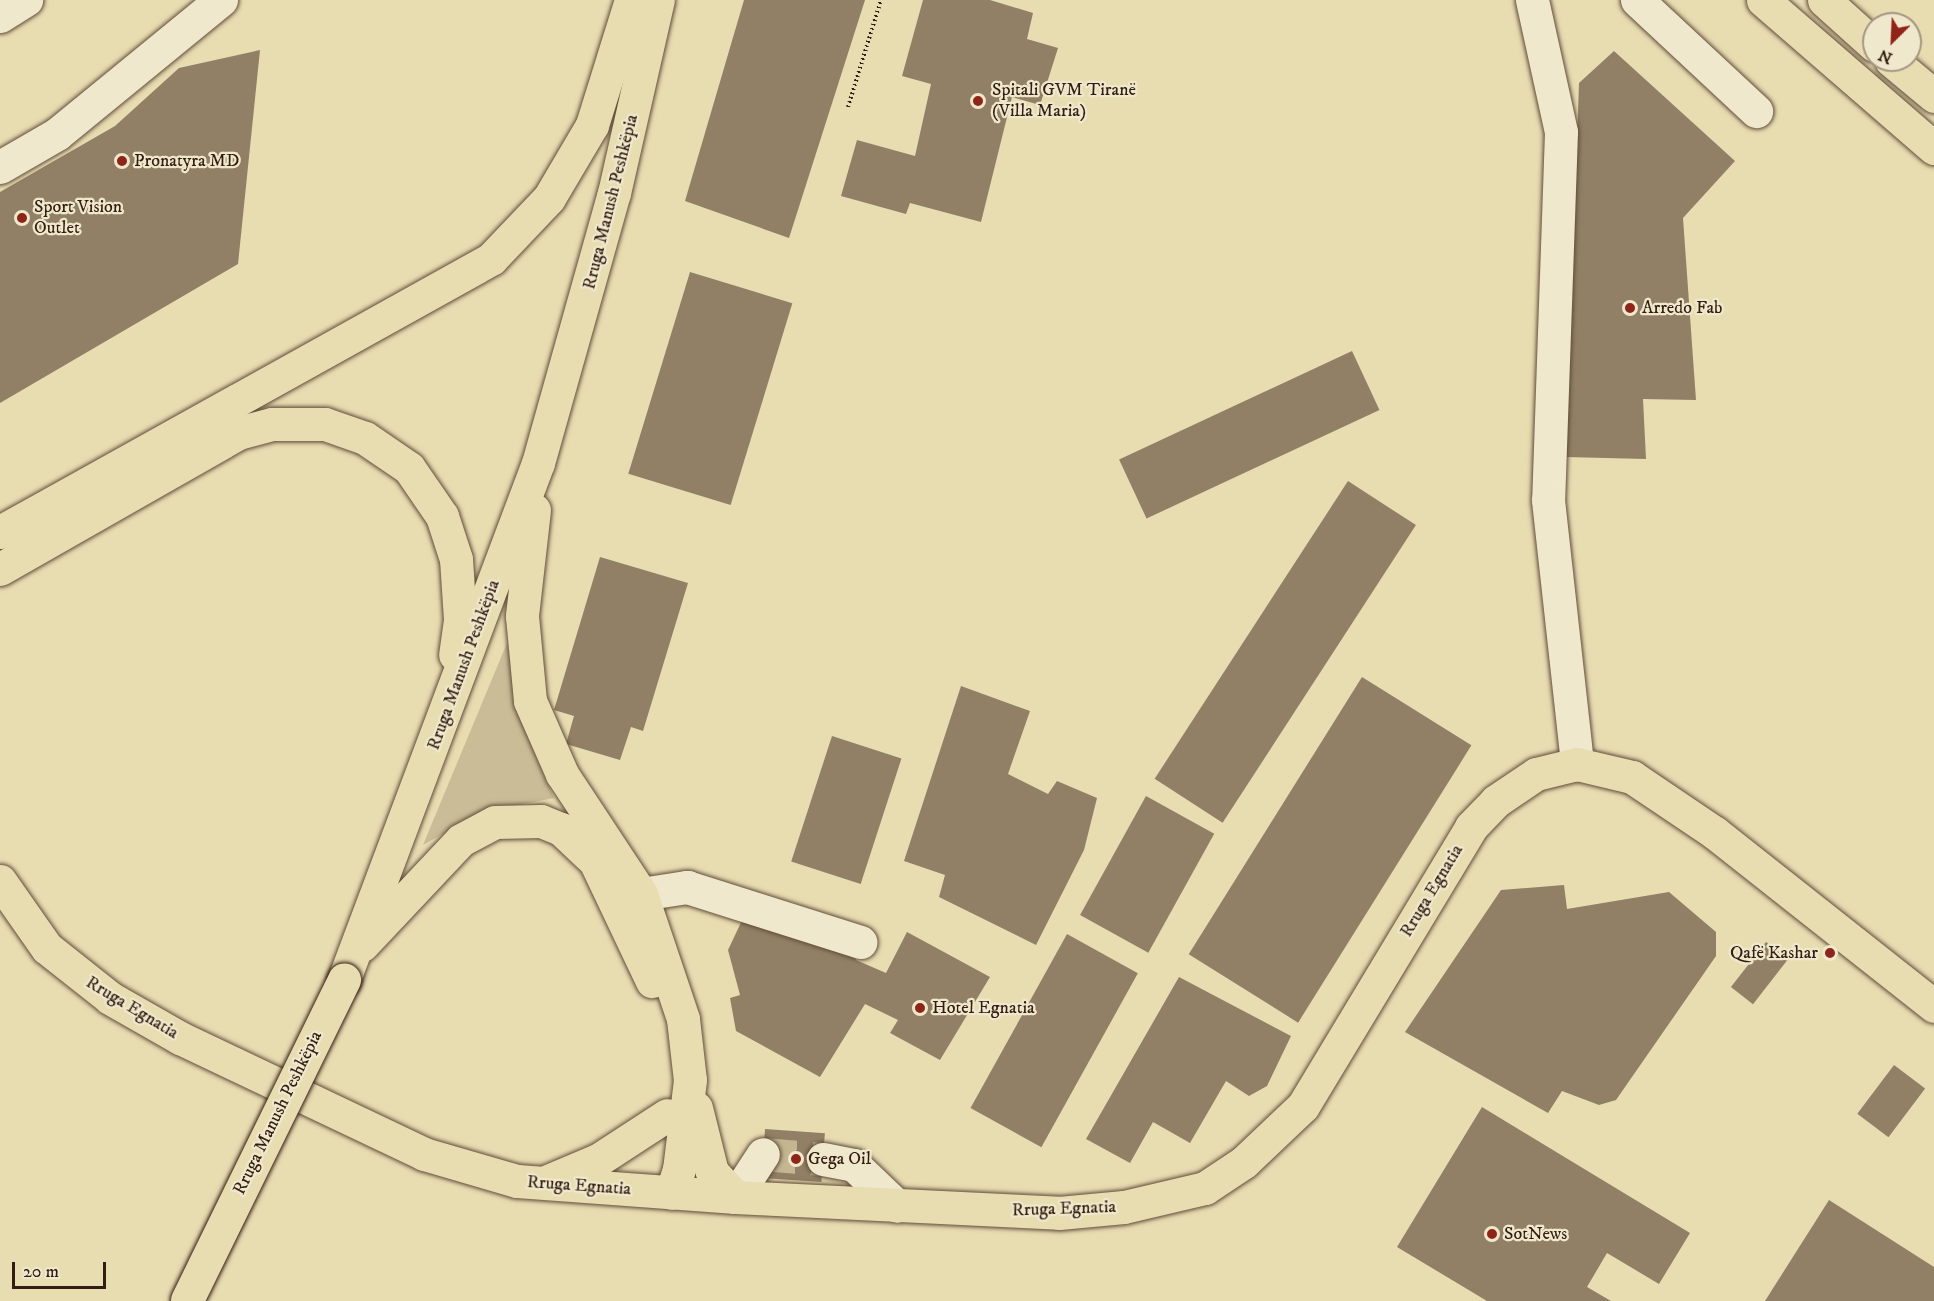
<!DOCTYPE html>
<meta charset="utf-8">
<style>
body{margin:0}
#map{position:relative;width:1934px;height:1301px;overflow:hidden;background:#e8dcb1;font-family:"IM FELL DW Pica",serif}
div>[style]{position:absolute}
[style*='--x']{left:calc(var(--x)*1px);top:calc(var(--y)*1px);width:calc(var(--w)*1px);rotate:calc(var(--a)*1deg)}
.green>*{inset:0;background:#c9bc96}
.building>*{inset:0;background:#918065;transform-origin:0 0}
.minor-tunnel>*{height:33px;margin-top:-16.5px;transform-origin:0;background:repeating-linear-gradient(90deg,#c4b691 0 33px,transparent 0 49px)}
.path>*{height:4px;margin-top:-2px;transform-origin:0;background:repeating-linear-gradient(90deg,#331d12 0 1.5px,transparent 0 4.5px)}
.roads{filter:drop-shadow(0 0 2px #604d3a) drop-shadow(0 0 2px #604d3a)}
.minor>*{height:33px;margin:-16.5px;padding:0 16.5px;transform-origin:16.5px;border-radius:16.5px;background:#f0e8cc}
.major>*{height:33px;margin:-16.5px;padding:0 16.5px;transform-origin:16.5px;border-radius:16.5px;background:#e8dcb1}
.highway>*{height:33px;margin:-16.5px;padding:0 16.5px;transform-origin:16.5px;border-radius:16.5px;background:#e8dcb1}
.bridges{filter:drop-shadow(0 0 2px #331d12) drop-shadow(0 0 2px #331d12)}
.major-bridge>*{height:33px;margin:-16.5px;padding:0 16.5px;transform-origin:16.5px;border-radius:16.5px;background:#e8dcb1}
.dots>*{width:16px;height:16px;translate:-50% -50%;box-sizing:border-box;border:3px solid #f0e8cc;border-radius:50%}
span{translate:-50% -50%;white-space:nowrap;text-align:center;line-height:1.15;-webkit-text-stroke:4.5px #f0e8cc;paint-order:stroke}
.poi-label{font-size:18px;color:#331d12}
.left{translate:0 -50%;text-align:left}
.right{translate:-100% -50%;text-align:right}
.street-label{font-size:18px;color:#331d12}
.north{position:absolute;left:1862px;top:12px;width:60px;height:60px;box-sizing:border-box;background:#f0e8cc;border:2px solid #a49782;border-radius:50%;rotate:204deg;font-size:16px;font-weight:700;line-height:24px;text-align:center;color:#331d12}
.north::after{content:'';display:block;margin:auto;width:21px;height:27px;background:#8f2418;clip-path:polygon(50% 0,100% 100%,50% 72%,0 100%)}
.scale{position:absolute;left:12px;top:1262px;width:94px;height:27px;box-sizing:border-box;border:3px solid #331d12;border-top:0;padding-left:8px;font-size:18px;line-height:21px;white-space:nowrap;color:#331d12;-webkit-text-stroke:4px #f0e8cc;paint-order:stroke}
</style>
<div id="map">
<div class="green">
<div style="clip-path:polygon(507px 643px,526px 732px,554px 798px,482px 812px,423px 845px)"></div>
</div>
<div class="building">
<div style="clip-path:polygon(744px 0,865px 0,789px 238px,685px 201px)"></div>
<div style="clip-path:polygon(923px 0,990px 0,1033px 13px,1027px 39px,1058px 48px,1040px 105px,1012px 97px,981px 222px,910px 203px,906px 214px,841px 196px,857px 140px,915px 156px,931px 84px,902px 76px)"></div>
<div style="clip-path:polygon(260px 50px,238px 264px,0 403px,0 192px,115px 126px,179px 68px)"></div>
<div style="clip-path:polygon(1614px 51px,1735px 161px,1683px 218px,1696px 400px,1643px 399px,1646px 459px,1566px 457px,1579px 83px)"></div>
<div style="left:690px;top:272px;width:107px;height:211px;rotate:17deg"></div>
<div style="left:1352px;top:351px;width:65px;height:257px;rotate:65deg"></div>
<div style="left:1348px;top:481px;width:81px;height:355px;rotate:33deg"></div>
<div style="clip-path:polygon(600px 557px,688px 583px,643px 731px,631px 727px,620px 760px,566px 744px,574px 716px,554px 710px)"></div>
<div style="left:1362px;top:677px;width:129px;height:327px;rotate:32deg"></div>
<div style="clip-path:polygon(961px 686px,1030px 711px,1008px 774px,1048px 794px,1057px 781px,1097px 798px,1084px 850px,1036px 945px,939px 897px,945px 875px,904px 861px)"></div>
<div style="left:832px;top:736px;width:73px;height:132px;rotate:18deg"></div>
<div style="left:1146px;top:796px;width:78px;height:136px;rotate:29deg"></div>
<div style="clip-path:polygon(1564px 885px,1567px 909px,1669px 892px,1716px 932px,1716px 956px,1616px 1100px,1599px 1105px,1562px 1091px,1548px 1113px,1405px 1032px,1501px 890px)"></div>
<div style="clip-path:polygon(745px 914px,853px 950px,856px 960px,886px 973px,907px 932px,990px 977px,940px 1060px,890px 1033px,898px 1020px,865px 1004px,820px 1077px,736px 1031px,730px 998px,740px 995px,728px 950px)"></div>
<div style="left:1067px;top:934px;width:81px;height:199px;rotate:29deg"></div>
<div style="left:1766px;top:942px;width:28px;height:57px;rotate:38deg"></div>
<div style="clip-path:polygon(1179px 977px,1291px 1036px,1267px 1086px,1249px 1096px,1226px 1081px,1190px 1143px,1153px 1122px,1130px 1163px,1086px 1139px)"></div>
<div style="left:1894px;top:1065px;width:39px;height:61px;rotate:37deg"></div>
<div style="clip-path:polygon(1482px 1107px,1690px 1233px,1659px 1284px,1607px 1253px,1587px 1287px,1611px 1301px,1487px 1301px,1397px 1247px)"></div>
<div style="left:765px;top:1129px;width:60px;height:49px;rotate:4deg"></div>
<div style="clip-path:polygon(1829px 1200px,1934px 1267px,1934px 1301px,1765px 1301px)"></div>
</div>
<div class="minor-tunnel">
<div style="--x:763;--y:1154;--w:60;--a:4.8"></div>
</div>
<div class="path">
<div style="--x:848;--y:107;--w:112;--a:-72.9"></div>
</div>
<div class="roads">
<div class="minor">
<div style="--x:1532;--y:0;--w:135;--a:77.6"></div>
<div style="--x:1561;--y:132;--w:368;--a:92"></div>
<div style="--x:1548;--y:500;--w:266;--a:83.7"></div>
<div style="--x:1637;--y:0;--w:163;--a:43"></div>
<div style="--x:0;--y:16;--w:31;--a:-32"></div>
<div style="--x:0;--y:167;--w:66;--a:-30.1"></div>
<div style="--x:57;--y:134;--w:212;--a:-39.3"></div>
<div style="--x:641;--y:894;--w:47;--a:-8.7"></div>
<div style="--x:687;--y:887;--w:182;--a:17.6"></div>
<div style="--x:823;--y:1159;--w:32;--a:11"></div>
<div style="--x:854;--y:1165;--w:59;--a:43.6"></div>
<div style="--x:735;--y:1197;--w:51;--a:-56.9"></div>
</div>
<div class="major">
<div style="--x:534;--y:510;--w:107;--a:96.5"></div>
<div style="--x:522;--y:616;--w:85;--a:84.6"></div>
<div style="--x:530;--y:701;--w:80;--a:66.3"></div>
<div style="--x:562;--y:774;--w:144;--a:56.6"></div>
<div style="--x:641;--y:894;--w:132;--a:71.4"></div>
<div style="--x:683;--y:1019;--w:61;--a:83.5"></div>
<div style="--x:690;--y:1080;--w:90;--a:97"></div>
<div style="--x:679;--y:1169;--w:25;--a:108"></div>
<div style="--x:0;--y:532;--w:562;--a:-29.07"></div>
<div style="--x:491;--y:259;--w:84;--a:-46.4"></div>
<div style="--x:549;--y:198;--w:85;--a:-59.5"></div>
<div style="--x:592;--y:125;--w:131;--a:-72.7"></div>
<div style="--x:0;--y:569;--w:274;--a:-29.7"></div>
<div style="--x:238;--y:433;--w:35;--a:-15"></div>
<div style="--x:272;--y:424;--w:53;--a:0"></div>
<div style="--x:325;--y:424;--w:42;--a:19.3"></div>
<div style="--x:365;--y:438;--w:53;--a:34.3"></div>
<div style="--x:409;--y:468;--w:58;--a:55.5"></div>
<div style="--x:442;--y:516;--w:45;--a:72"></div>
<div style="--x:456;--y:559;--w:61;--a:86.2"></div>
<div style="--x:460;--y:620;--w:35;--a:98"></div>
<div style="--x:0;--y:881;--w:82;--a:55"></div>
<div style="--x:47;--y:948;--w:80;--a:38.4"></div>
<div style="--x:110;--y:998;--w:81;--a:29.7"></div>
<div style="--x:180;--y:1038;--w:270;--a:25.4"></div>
<div style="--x:424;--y:1154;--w:97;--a:16.2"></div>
<div style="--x:517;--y:1181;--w:219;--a:4.2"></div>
<div style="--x:735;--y:1197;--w:324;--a:2.8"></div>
<div style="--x:1059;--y:1213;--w:65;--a:-5.3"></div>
<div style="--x:1124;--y:1207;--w:83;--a:-13.2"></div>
<div style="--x:1205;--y:1188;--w:47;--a:-33.7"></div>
<div style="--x:1244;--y:1162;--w:81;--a:-43.5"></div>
<div style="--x:1303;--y:1106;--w:326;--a:-58.9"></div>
<div style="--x:1471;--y:827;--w:36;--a:-46"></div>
<div style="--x:1496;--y:801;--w:48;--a:-34"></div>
<div style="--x:1536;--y:774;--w:42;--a:-13.7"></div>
<div style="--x:1577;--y:764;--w:57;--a:13.3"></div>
<div style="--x:1632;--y:777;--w:100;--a:34"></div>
<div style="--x:1715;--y:833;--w:279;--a:38.3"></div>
<div style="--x:362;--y:945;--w:144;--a:-46.7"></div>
<div style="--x:461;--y:840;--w:38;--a:-28"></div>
<div style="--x:495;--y:822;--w:46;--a:-1.2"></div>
<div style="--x:541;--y:821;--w:22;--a:22"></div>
<div style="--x:561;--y:829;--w:47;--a:43.3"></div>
<div style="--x:595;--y:861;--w:133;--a:64.6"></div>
<div style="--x:344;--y:979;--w:551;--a:-69.4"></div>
<div style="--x:538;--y:463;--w:280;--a:-74.3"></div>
<div style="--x:614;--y:193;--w:198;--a:-77.2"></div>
<div style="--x:696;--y:1108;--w:66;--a:76"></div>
<div style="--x:712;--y:1172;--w:34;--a:47"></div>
<div style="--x:548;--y:1181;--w:54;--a:-22.8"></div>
<div style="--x:598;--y:1160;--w:82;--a:-33.1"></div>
</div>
<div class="highway">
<div style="--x:1763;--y:0;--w:226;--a:40.9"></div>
<div style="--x:1824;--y:0;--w:67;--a:42"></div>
<div style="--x:1891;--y:60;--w:56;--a:39.9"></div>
</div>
</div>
<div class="bridges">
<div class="major-bridge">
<div style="--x:187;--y:1300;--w:357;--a:-63.9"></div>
</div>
</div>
<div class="dots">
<div style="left:978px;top:101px;background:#8f2418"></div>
<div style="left:122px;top:161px;background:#8f2418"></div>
<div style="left:22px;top:218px;background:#8f2418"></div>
<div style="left:1630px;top:308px;background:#8f2418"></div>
<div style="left:1830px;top:953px;background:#8f2418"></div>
<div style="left:920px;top:1008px;background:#8f2418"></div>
<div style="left:796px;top:1159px;background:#8f2418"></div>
<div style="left:1492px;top:1234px;background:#8f2418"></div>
</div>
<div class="poi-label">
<span class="left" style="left:992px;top:101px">Spitali GVM Tiranë<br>(Villa Maria)</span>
<span class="left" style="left:134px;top:161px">Pronatyra MD</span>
<span class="left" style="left:34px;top:218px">Sport Vision<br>Outlet</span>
<span class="left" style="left:1642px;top:308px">Arredo Fab</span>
<span class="right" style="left:1818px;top:953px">Qafë Kashar</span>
<span class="left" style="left:932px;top:1008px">Hotel Egnatia</span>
<span class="left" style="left:808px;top:1159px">Gega Oil</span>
<span class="left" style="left:1504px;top:1234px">SotNews</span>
</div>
<div class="street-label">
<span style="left:611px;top:202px;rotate:-76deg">Rruga Manush Peshkëpia</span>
<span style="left:464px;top:665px;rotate:-70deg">Rruga Manush Peshkëpia</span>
<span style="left:1432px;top:891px;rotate:-59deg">Rruga Egnatia</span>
<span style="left:132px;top:1008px;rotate:31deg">Rruga Egnatia</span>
<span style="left:278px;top:1113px;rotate:-64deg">Rruga Manush Peshkëpia</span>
<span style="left:579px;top:1186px;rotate:4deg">Rruga Egnatia</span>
<span style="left:1064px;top:1209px;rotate:-2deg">Rruga Egnatia</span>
</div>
<div class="north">N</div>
<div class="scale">20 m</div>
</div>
